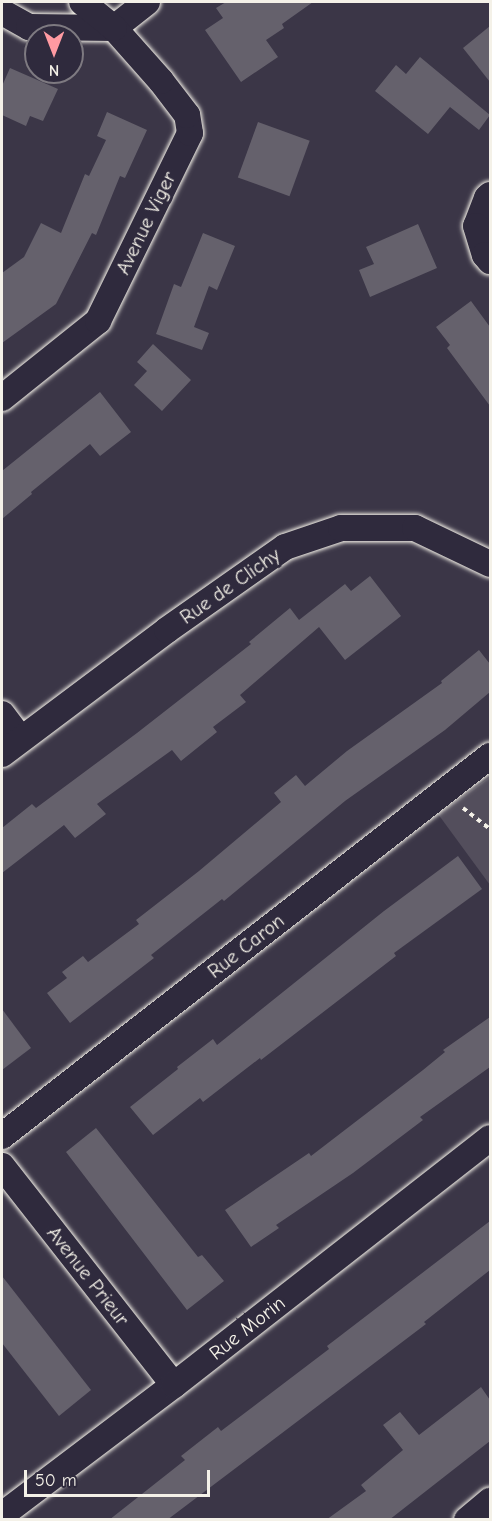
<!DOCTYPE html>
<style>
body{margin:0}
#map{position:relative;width:492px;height:1521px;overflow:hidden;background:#3b3647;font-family:"Comic Neue",sans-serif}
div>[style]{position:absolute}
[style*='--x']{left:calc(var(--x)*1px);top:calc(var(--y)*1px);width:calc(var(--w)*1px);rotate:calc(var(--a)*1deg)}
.green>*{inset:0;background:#534e5c}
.building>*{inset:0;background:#65616c;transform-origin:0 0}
.path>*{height:4px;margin-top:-2px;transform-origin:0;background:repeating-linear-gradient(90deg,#f4f1e8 0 4.5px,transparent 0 9px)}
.roads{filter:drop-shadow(0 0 2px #f4f1e8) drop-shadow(0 0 2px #f4f1e8)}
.minor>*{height:26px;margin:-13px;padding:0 13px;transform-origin:13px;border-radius:13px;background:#2f2a3d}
span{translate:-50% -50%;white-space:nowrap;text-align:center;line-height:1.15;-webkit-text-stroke:6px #2f2a3d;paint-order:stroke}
.street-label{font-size:20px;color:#f4f1e8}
.frame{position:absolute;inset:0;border:3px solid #f4f1e8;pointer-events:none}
.north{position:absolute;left:24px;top:24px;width:60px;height:60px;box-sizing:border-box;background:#2f2a3d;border:2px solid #7e7a81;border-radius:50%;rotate:180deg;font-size:16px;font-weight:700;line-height:24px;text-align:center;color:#f4f1e8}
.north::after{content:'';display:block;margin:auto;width:21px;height:27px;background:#ff9aa2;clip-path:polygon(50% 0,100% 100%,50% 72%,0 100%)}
.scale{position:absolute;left:24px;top:1470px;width:186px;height:27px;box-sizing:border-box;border:3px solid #f4f1e8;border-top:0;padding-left:8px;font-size:18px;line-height:21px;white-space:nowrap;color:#f4f1e8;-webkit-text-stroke:4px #2f2a3d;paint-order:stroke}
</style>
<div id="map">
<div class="green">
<div style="clip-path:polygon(490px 777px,490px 885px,438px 814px)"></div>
</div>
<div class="building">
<div style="clip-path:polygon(226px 2px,313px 2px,282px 24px,284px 28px,266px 40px,278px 57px,241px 82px,205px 30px,223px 18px,216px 8px)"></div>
<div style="clip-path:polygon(490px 26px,490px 82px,463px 48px)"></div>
<div style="clip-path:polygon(420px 57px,490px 115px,479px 130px,450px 107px,428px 134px,375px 91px,396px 65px,406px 74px)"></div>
<div style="clip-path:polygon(10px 68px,58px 89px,43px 121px,30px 116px,26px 126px,2px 115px,2px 86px)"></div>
<div style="clip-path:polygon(107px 112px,147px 130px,125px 178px,120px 176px,96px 235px,92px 233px,56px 304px,2px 343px,2px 273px,24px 257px,41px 223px,61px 233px,85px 174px,89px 176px,106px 140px,97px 136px)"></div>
<div style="left:258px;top:122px;width:55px;height:59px;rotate:20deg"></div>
<div style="clip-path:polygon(418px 224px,437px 268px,370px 297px,359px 270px,374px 264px,366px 247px)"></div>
<div style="clip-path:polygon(203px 233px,235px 246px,217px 290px,209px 286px,194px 327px,209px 333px,202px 350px,156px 334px,174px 284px,181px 287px)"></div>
<div style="clip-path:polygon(471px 301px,490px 327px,490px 406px,447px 348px,450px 345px,436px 327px)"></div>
<div style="clip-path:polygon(153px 344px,191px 380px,162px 411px,134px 385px,147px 371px,137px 362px)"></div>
<div style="clip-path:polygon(100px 392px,131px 432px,100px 456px,90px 444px,31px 492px,32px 494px,2px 519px,2px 471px)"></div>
<div style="clip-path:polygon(370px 576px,401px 616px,345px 660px,319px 627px,240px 695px,246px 702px,213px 727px,217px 732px,181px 761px,172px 750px,97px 804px,106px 814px,75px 838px,64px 825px,2px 873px,2px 828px,32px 804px,36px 808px,137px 733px,251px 644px,249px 642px,290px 608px,299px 620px,345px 584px,351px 591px)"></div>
<div style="clip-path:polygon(479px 650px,490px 664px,490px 692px,445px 730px,345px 801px,224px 901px,222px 899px,151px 955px,154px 958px,70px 1023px,47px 993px,67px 978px,62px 972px,83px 956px,88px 962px,139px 924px,136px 920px,199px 871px,281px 802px,274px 793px,296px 775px,305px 786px,347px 751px,442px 683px,441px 681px)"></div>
<div style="clip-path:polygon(458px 856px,482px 889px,394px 953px,396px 956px,261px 1060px,260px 1058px,203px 1102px,200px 1098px,153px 1135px,130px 1107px,178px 1069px,177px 1067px,213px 1039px,217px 1045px,384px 911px)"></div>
<div style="clip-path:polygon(2px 1009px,31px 1048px,2px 1070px)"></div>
<div style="clip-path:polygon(490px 1017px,490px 1067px,420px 1117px,423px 1120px,353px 1173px,276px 1225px,279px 1228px,251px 1247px,225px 1210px,309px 1153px,311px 1156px,423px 1070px,445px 1052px,443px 1050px)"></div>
<div style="clip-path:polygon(96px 1128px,198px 1257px,202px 1255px,224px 1281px,187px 1310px,66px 1152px)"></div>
<div style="clip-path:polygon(490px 1221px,490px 1270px,424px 1322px,426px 1324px,167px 1520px,109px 1520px,185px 1460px,181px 1456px,218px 1427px,221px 1431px,329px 1349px,327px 1346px)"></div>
<div style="clip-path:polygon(2px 1276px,91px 1390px,59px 1416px,2px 1343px)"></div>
<div style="clip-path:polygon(481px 1387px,490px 1400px,490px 1441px,389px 1520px,326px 1520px,366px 1491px,361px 1485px,403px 1450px,383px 1425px,400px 1412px,419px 1435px)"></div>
</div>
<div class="path">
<div style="--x:463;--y:808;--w:34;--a:38"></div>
</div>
<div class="roads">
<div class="minor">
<div style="--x:2;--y:12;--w:31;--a:29"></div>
<div style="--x:29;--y:27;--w:85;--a:0.7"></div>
<div style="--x:114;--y:28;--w:42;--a:-38.2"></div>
<div style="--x:490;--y:195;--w:4;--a:135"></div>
<div style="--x:487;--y:198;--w:30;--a:111"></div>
<div style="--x:476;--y:226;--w:30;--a:73"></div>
<div style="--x:485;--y:255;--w:8;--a:50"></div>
<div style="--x:2;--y:398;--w:123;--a:-38.7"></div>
<div style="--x:98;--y:321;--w:209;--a:-63.9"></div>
<div style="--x:190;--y:133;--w:18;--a:-99"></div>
<div style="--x:187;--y:115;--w:43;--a:-127.4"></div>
<div style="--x:161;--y:81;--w:71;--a:-131.6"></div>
<div style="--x:114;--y:28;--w:41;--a:-140.9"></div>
<div style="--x:2;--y:714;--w:31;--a:53"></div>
<div style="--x:2;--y:754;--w:206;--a:-36.9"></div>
<div style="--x:167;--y:630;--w:144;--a:-35.1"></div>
<div style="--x:285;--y:547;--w:59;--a:-18.7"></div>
<div style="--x:341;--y:528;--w:74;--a:0"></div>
<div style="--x:415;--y:528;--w:83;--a:25.6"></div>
<div style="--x:2;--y:1136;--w:619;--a:-37.91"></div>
<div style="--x:2;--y:1166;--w:278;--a:51.9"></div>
<div style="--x:2;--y:1515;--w:216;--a:-37.1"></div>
<div style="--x:174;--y:1385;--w:401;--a:-38"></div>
<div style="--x:467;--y:1520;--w:30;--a:-40"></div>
</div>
</div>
<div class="street-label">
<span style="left:146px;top:223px;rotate:-64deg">Avenue Viger</span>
<span style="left:230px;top:586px;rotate:-35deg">Rue de Clichy</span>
<span style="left:246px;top:946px;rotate:-38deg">Rue Caron</span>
<span style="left:88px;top:1276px;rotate:52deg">Avenue Prieur</span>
<span style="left:247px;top:1328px;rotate:-38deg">Rue Morin</span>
</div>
<div class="frame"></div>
<div class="north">N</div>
<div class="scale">50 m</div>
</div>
